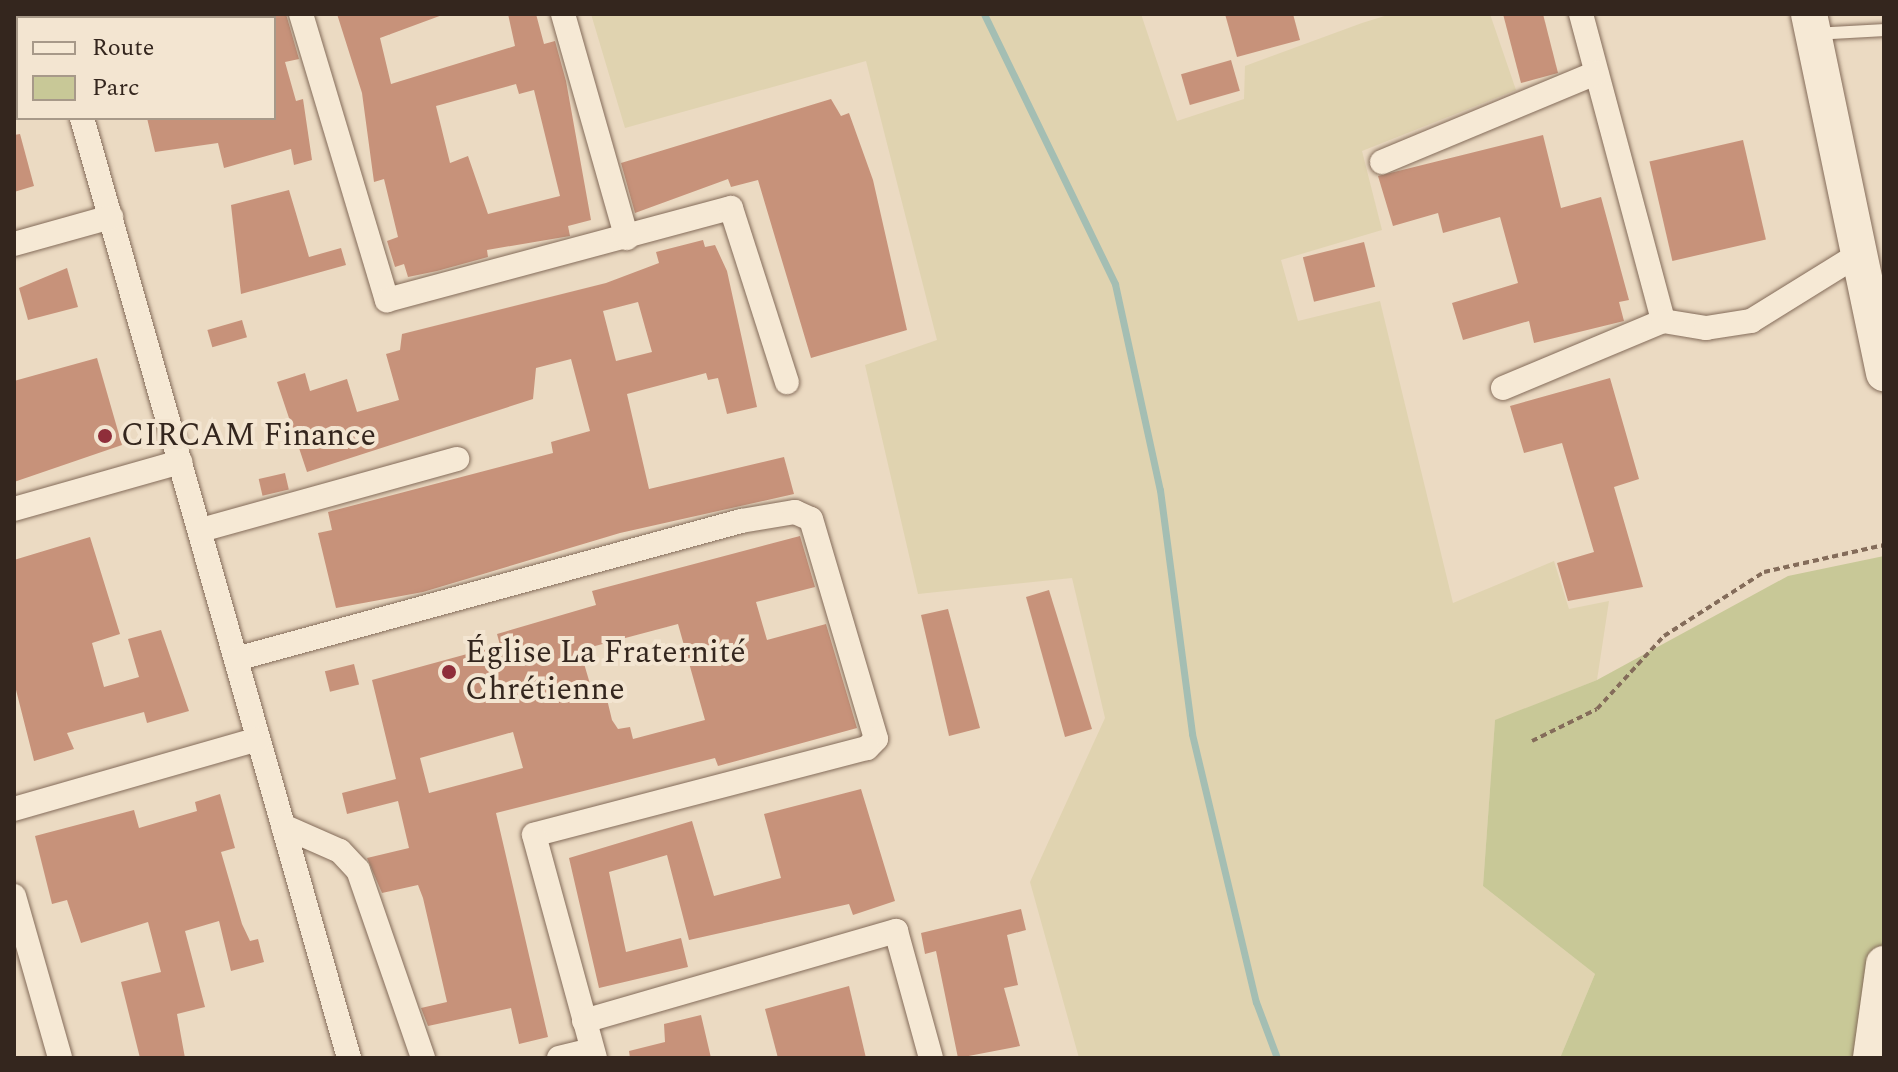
<!DOCTYPE html>
<meta charset="utf-8">
<style>
body{margin:0}
#map{position:relative;width:1898px;height:1072px;overflow:hidden;background:#ebdac2;font-family:Spectral,serif}
div>[style]{position:absolute}
[style*='--x']{left:calc(var(--x)*1px);top:calc(var(--y)*1px);width:calc(var(--w)*1px);rotate:calc(var(--a)*1deg)}
.farmland>*{inset:0;background:#e0d3b0}
.green>*{inset:0;background:#c8c897}
.stream>*{height:7px;margin:-3.5px;padding:0 3.5px;transform-origin:3.5px;border-radius:3.5px;background:#a4beb3}
.building>*{inset:0;background:#c7927a;transform-origin:0 0}
.path>*{height:4px;margin-top:-2px;transform-origin:0;background:repeating-linear-gradient(90deg,#846c5a 0 6px,transparent 0 10px)}
.roads{filter:drop-shadow(0 0 2px #846c5a) drop-shadow(0 0 2px #846c5a)}
.lane>*{height:12px;margin:-6px;padding:0 6px;transform-origin:6px;border-radius:6px;background:#f6e9d5}
.street>*{height:24px;margin:-12px;padding:0 12px;transform-origin:12px;border-radius:12px;background:#f6e9d5}
.secondary>*{height:36px;margin:-18px;padding:0 18px;transform-origin:18px;border-radius:18px;background:#f6e9d5}
.dots>*{width:22px;height:22px;translate:-50% -50%;box-sizing:border-box;border:4px solid #f3e5d1;border-radius:50%}
span{translate:-50% -50%;white-space:nowrap;text-align:center;line-height:1.15;-webkit-text-stroke:8px #f3e5d1;paint-order:stroke}
.poi-label{font-size:32px;color:#34261e}
.left{translate:0 -50%;text-align:left}
.frame{position:absolute;inset:0;border:16px solid #34261e;pointer-events:none}
.legend{position:absolute;left:16px;top:16px;width:260px;height:104px;box-sizing:border-box;background:#f3e5d1;border:2px solid #a79989;margin:0;padding:10px 14px;list-style:none;font-size:24px;color:#34261e}
.legend li{display:flex;align-items:center;gap:16px;height:40px}
.legend b{width:40px;border:2px solid #a79989}
</style>
<div id="map">
<div class="farmland">
<div style="clip-path:polygon(591px 14px,1141px 14px,1177px 121px,1244px 99px,1245px 66px,1362px 23px,1391px 14px,1490px 14px,1516px 90px,1362px 151px,1382px 230px,1281px 260px,1298px 321px,1380px 301px,1453px 603px,1554px 561px,1569px 609px,1609px 601px,1597px 680px,1495px 721px,1483px 886px,1595px 974px,1560px 1058px,1079px 1058px,1030px 882px,1105px 718px,1072px 578px,918px 594px,865px 365px,937px 340px,866px 61px,625px 128px)"></div>
</div>
<div class="green">
<div style="clip-path:polygon(1884px 556px,1884px 1058px,1560px 1058px,1595px 974px,1483px 886px,1495px 720px,1597px 680px,1788px 576px)"></div>
</div>
<div class="stream">
<div style="--x:984;--y:14;--w:300;--a:64.1"></div>
<div style="--x:1115;--y:284;--w:211;--a:77.7"></div>
<div style="--x:1160;--y:490;--w:246;--a:82.5"></div>
<div style="--x:1192;--y:734;--w:276;--a:76.6"></div>
<div style="--x:1256;--y:1002;--w:60;--a:69.4"></div>
</div>
<div class="building">
<div style="clip-path:polygon(274px 14px,286px 14px,299px 59px,285px 62px,296px 101px,303px 99px,312px 160px,294px 165px,291px 149px,224px 168px,218px 143px,155px 152px,147px 118px,274px 118px)"></div>
<div style="clip-path:polygon(evenodd,337px 14px,445px 14px,380px 38px,391px 84px,515px 46px,508px 14px,536px 14px,544px 44px,555px 41px,566px 81px,591px 220px,568px 226px,570px 236px,487px 250px,488px 257px,437px 271px,408px 277px,404px 264px,395px 267px,387px 241px,398px 237px,384px 179px,374px 182px,362px 93px,337px 14px,516px 84px,519px 94px,534px 90px,560px 196px,488px 214px,468px 156px,450px 163px,436px 106px,516px 84px)"></div>
<div style="clip-path:polygon(1225px 14px,1293px 14px,1300px 40px,1237px 57px)"></div>
<div style="clip-path:polygon(1503px 14px,1543px 14px,1558px 73px,1521px 83px)"></div>
<div style="left:1231px;top:60px;width:32px;height:52px;rotate:74deg"></div>
<div style="clip-path:polygon(831px 99px,841px 116px,849px 113px,873px 180px,907px 330px,811px 358px,758px 180px,731px 187px,728px 179px,635px 213px,621px 163px)"></div>
<div style="clip-path:polygon(20px 134px,34px 186px,14px 192px,14px 135px)"></div>
<div style="clip-path:polygon(1543px 135px,1561px 208px,1601px 197px,1629px 300px,1619px 302px,1624px 321px,1534px 343px,1529px 321px,1463px 340px,1452px 303px,1518px 283px,1500px 217px,1443px 233px,1438px 213px,1393px 226px,1378px 176px)"></div>
<div style="left:1743px;top:140px;width:102px;height:96px;rotate:77deg"></div>
<div style="clip-path:polygon(289px 190px,309px 257px,341px 248px,346px 265px,241px 294px,231px 205px)"></div>
<div style="clip-path:polygon(evenodd,703px 240px,705px 247px,715px 245px,727px 271px,757px 407px,727px 414px,718px 378px,708px 380px,706px 373px,627px 394px,649px 489px,784px 457px,794px 494px,620px 533px,423px 592px,336px 608px,318px 533px,332px 530px,328px 512px,553px 453px,551px 442px,590px 431px,571px 359px,536px 368px,533px 399px,307px 472px,277px 382px,305px 373px,310px 391px,347px 379px,357px 412px,399px 400px,386px 354px,400px 350px,402px 334px,606px 283px,659px 263px,656px 252px,703px 240px,638px 302px,652px 352px,616px 361px,603px 311px,638px 302px)"></div>
<div style="left:1364px;top:242px;width:46px;height:63px;rotate:76deg"></div>
<div style="clip-path:polygon(67px 268px,78px 307px,28px 320px,19px 288px)"></div>
<div style="left:242px;top:320px;width:18px;height:36px;rotate:74deg"></div>
<div style="clip-path:polygon(97px 358px,122px 445px,14px 482px,14px 381px)"></div>
<div style="clip-path:polygon(1610px 378px,1639px 479px,1614px 487px,1643px 587px,1568px 601px,1557px 563px,1594px 552px,1562px 443px,1524px 453px,1510px 406px)"></div>
<div style="left:285px;top:473px;width:17px;height:27px;rotate:77deg"></div>
<div style="clip-path:polygon(evenodd,800px 536px,815px 587px,756px 602px,767px 640px,826px 624px,857px 728px,718px 766px,715px 758px,496px 813px,548px 1037px,519px 1044px,511px 1008px,428px 1026px,421px 1008px,447px 1002px,423px 898px,418px 885px,382px 893px,367px 858px,409px 848px,398px 801px,347px 814px,342px 793px,396px 779px,372px 680px,500px 645px,497px 634px,596px 605px,592px 591px,800px 536px,678px 624px,705px 720px,633px 739px,630px 727px,618px 729px,612px 720px,605px 691px,593px 694px,580px 650px,678px 624px,800px 536px,513px 732px,523px 768px,429px 793px,420px 758px,513px 732px)"></div>
<div style="clip-path:polygon(90px 537px,120px 634px,92px 643px,104px 687px,139px 677px,128px 639px,161px 630px,189px 711px,147px 723px,144px 712px,67px 733px,74px 749px,34px 761px,14px 682px,14px 560px)"></div>
<div style="clip-path:polygon(1049px 590px,1092px 729px,1065px 737px,1026px 597px)"></div>
<div style="clip-path:polygon(948px 609px,980px 728px,949px 736px,921px 615px)"></div>
<div style="left:354px;top:664px;width:21px;height:30px;rotate:76deg"></div>
<div style="clip-path:polygon(861px 789px,895px 901px,853px 915px,849px 904px,689px 940px,667px 855px,609px 872px,626px 952px,681px 938px,688px 967px,599px 988px,569px 858px,692px 821px,714px 896px,781px 878px,764px 814px)"></div>
<div style="clip-path:polygon(220px 794px,235px 848px,221px 852px,242px 924px,250px 941px,258px 939px,264px 962px,231px 971px,219px 921px,185px 931px,205px 1007px,177px 1014px,185px 1058px,140px 1058px,121px 982px,161px 972px,148px 922px,81px 943px,67px 900px,52px 904px,35px 836px,134px 810px,139px 828px,197px 811px,195px 802px)"></div>
<div style="clip-path:polygon(1021px 909px,1026px 930px,1007px 935px,1018px 985px,1004px 988px,1020px 1046px,958px 1058px,936px 951px,925px 954px,921px 933px)"></div>
<div style="clip-path:polygon(849px 986px,866px 1058px,778px 1058px,765px 1009px)"></div>
<div style="clip-path:polygon(701px 1015px,711px 1058px,630px 1058px,629px 1051px,665px 1042px,664px 1024px)"></div>
</div>
<div class="path">
<div style="--x:1532;--y:741;--w:72;--a:-26.2"></div>
<div style="--x:1597;--y:709;--w:99;--a:-47.5"></div>
<div style="--x:1664;--y:636;--w:119;--a:-32.6"></div>
<div style="--x:1764;--y:572;--w:123;--a:-12.7"></div>
</div>
<div class="roads">
<div class="lane">
<div style="--x:1815;--y:34;--w:69;--a:-3.3"></div>
</div>
<div class="street">
<div style="--x:52;--y:14;--w:4;--a:76"></div>
<div style="--x:301;--y:14;--w:299;--a:73.3"></div>
<div style="--x:387;--y:300;--w:356;--a:-15"></div>
<div style="--x:731;--y:208;--w:183;--a:72.2"></div>
<div style="--x:563;--y:14;--w:233;--a:74.1"></div>
<div style="--x:1581;--y:14;--w:318;--a:75"></div>
<div style="--x:82;--y:118;--w:977;--a:74.14"></div>
<div style="--x:1382;--y:162;--w:232;--a:-22.6"></div>
<div style="--x:14;--y:244;--w:101;--a:-15.6"></div>
<div style="--x:1503;--y:388;--w:173;--a:-22.7"></div>
<div style="--x:1663;--y:321;--w:44;--a:9.2"></div>
<div style="--x:1706;--y:328;--w:46;--a:-8.8"></div>
<div style="--x:1751;--y:321;--w:127;--a:-31.8"></div>
<div style="--x:14;--y:509;--w:173;--a:-15.8"></div>
<div style="--x:201;--y:530;--w:266;--a:-15.5"></div>
<div style="--x:236;--y:659;--w:524;--a:-15.28"></div>
<div style="--x:741;--y:521;--w:55;--a:-9.5"></div>
<div style="--x:795;--y:512;--w:17;--a:24"></div>
<div style="--x:811;--y:519;--w:229;--a:73.5"></div>
<div style="--x:876;--y:739;--w:13;--a:135"></div>
<div style="--x:867;--y:748;--w:344;--a:165.4"></div>
<div style="--x:534;--y:835;--w:231;--a:74.7"></div>
<div style="--x:14;--y:809;--w:254;--a:-16"></div>
<div style="--x:283;--y:826;--w:62;--a:23.7"></div>
<div style="--x:340;--y:851;--w:26;--a:47"></div>
<div style="--x:358;--y:870;--w:199;--a:70.9"></div>
<div style="--x:14;--y:896;--w:168;--a:74.1"></div>
<div style="--x:584;--y:1021;--w:325;--a:-16.1"></div>
<div style="--x:896;--y:931;--w:132;--a:74.6"></div>
<div style="--x:559;--y:1058;--w:34;--a:-14"></div>
</div>
<div class="secondary">
<div style="--x:1809;--y:14;--w:367;--a:78.2"></div>
<div style="--x:1871;--y:1058;--w:95;--a:-82.1"></div>
</div>
</div>
<div class="dots">
<div style="left:105px;top:436px;background:#8f2e3a"></div>
<div style="left:449px;top:672px;background:#8f2e3a"></div>
</div>
<div class="poi-label">
<span class="left" style="left:121px;top:436px">CIRCAM Finance</span>
<span class="left" style="left:465px;top:672px">Église La Fraternité<br>Chrétienne</span>
</div>
<div class="frame"></div>
<ul class="legend">
<li><b style="height:10px;background:#f6e9d5"></b>Route</li>
<li><b style="height:22px;background:#c8c897"></b>Parc</li>
</ul>
</div>
